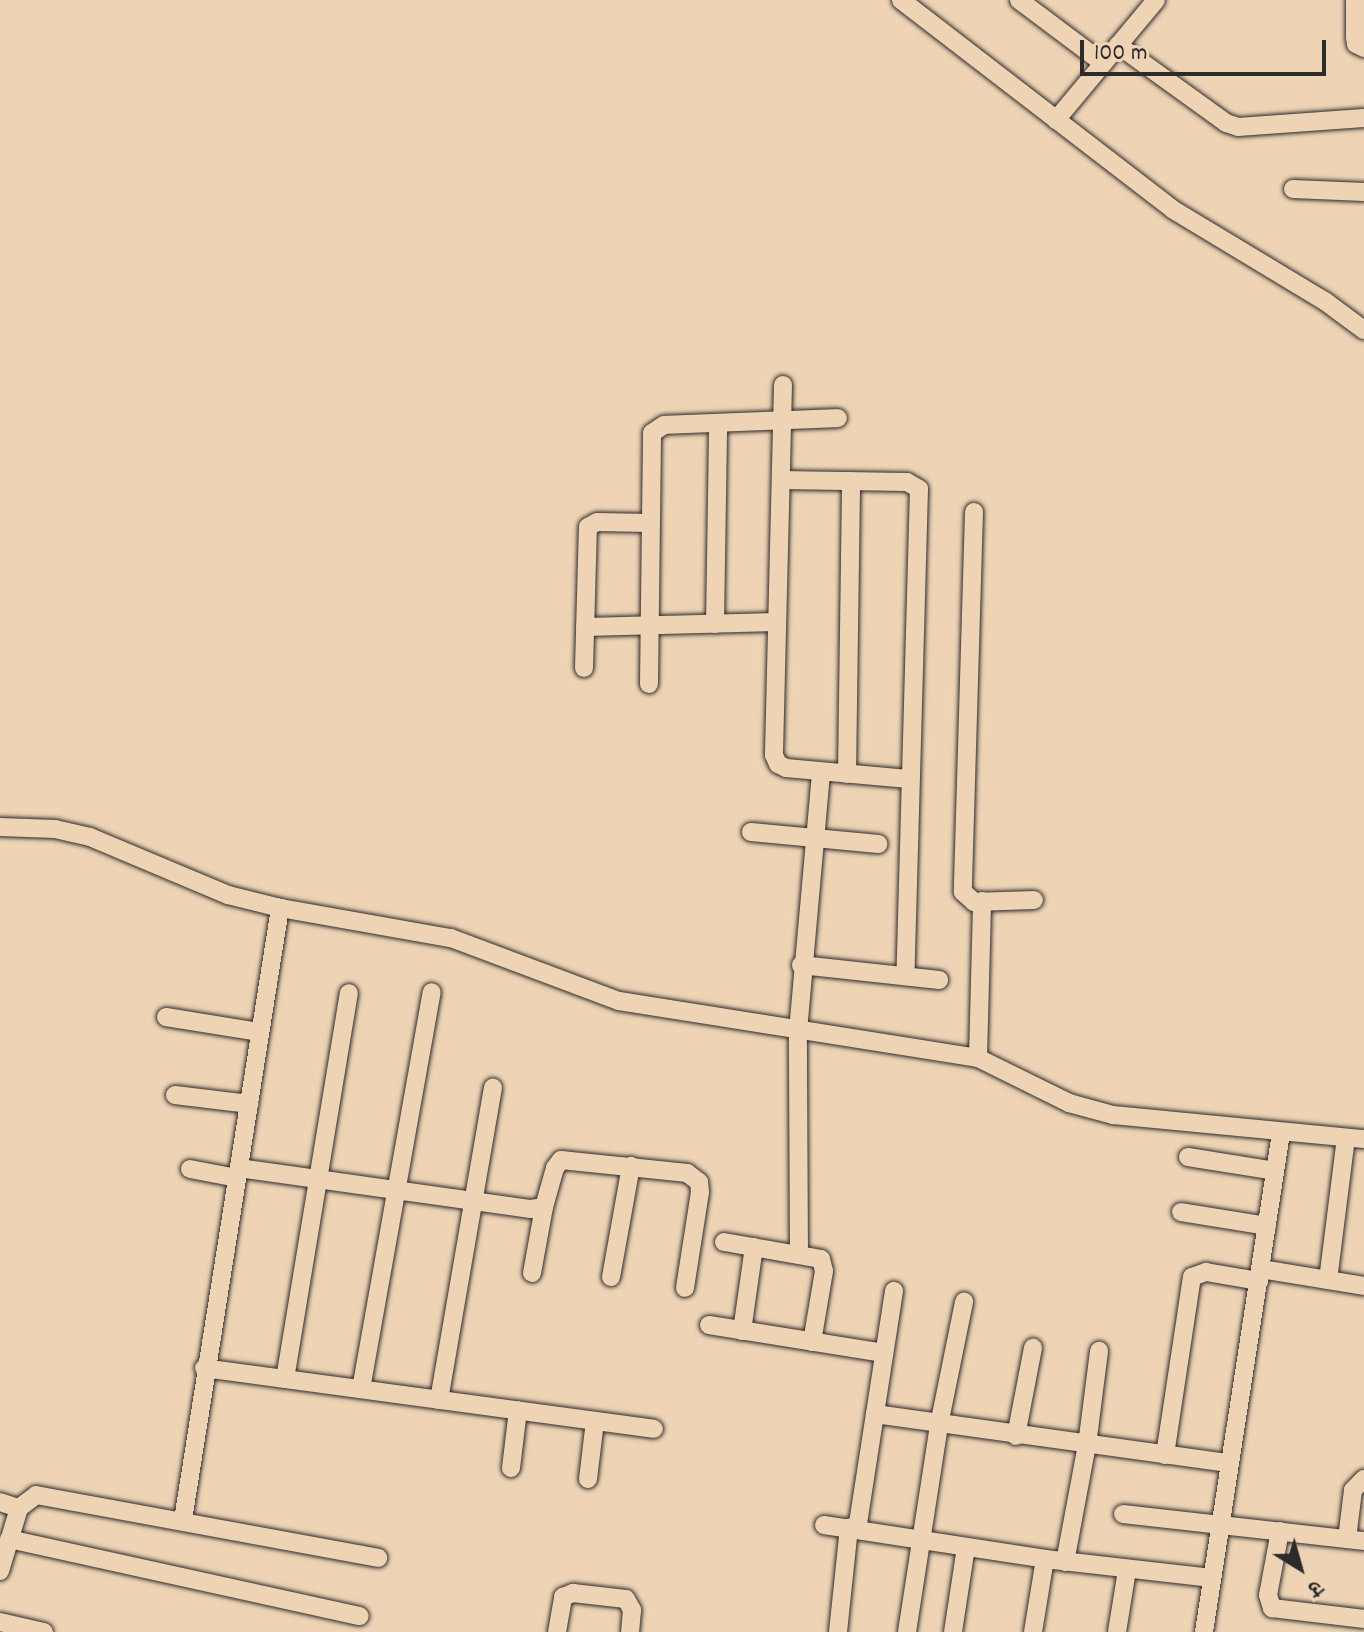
<!DOCTYPE html>
<meta charset="utf-8">
<style>
body{margin:0}
#map{position:relative;width:1364px;height:1632px;overflow:hidden;background:#eed3b5;font-family:Dekko,"Playpen Sans Deva",sans-serif}
div>[style]{position:absolute}
[style*='--x']{left:calc(var(--x)*1px);top:calc(var(--y)*1px);width:calc(var(--w)*1px);rotate:calc(var(--a)*1deg)}
.roads{filter:drop-shadow(0 0 2px #2b2b2b) drop-shadow(0 0 2px #2b2b2b)}
.minor>*{height:18px;margin:-9px;padding:0 9px;transform-origin:9px;border-radius:9px;background:#eed3b5}
span{translate:-50% -50%;white-space:nowrap;text-align:center;line-height:1.15;-webkit-text-stroke:6px #eed3b5;paint-order:stroke}
.north{position:absolute;left:1260px;top:1528px;width:80px;height:80px;-webkit-text-stroke:6px #eed3b5;paint-order:stroke;rotate:143deg;font-size:22px;font-weight:700;line-height:32px;text-align:center;color:#2b2b2b}
.north::after{content:'';display:block;margin:auto;width:28px;height:36px;background:#2b2b2b;clip-path:polygon(50% 0,100% 100%,50% 72%,0 100%)}
.scale{position:absolute;left:1080px;top:40px;width:246px;height:36px;box-sizing:border-box;border:4px solid #2b2b2b;border-top:0;padding-left:10px;font-size:24px;line-height:28px;white-space:nowrap;color:#2b2b2b;-webkit-text-stroke:6px #eed3b5;paint-order:stroke}
</style>
<div id="map">
<div class="roads">
<div class="minor">
<div style="--x:901;--y:0;--w:342;--a:37.6"></div>
<div style="--x:1172;--y:209;--w:180;--a:31.1"></div>
<div style="--x:1326;--y:302;--w:47;--a:36.4"></div>
<div style="--x:1019;--y:0;--w:105;--a:36.9"></div>
<div style="--x:1355;--y:0;--w:37;--a:90"></div>
<div style="--x:1355;--y:37;--w:7;--a:82"></div>
<div style="--x:1356;--y:44;--w:9;--a:27"></div>
<div style="--x:1118;--y:45;--w:133;--a:35.8"></div>
<div style="--x:1226;--y:123;--w:13;--a:18"></div>
<div style="--x:1238;--y:127;--w:126;--a:-4.1"></div>
<div style="--x:1056;--y:120;--w:156;--a:-50.2"></div>
<div style="--x:1293;--y:189;--w:71;--a:2.4"></div>
<div style="--x:783;--y:385;--w:370;--a:91.4"></div>
<div style="--x:774;--y:755;--w:10;--a:66"></div>
<div style="--x:778;--y:764;--w:9;--a:27"></div>
<div style="--x:786;--y:768;--w:123;--a:5.1"></div>
<div style="--x:781;--y:480;--w:126;--a:0.9"></div>
<div style="--x:907;--y:482;--w:14;--a:30"></div>
<div style="--x:919;--y:489;--w:487;--a:91.6"></div>
<div style="--x:974;--y:512;--w:380;--a:91.7"></div>
<div style="--x:963;--y:892;--w:15;--a:42"></div>
<div style="--x:974;--y:902;--w:60;--a:-1.9"></div>
<div style="--x:715;--y:624;--w:201;--a:-89.1"></div>
<div style="--x:585;--y:627;--w:192;--a:-1.5"></div>
<div style="--x:584;--y:668;--w:141;--a:-88.4"></div>
<div style="--x:588;--y:527;--w:10;--a:-29"></div>
<div style="--x:597;--y:522;--w:53;--a:1.1"></div>
<div style="--x:649;--y:684;--w:251;--a:-89.3"></div>
<div style="--x:652;--y:433;--w:14;--a:-34"></div>
<div style="--x:664;--y:425;--w:174;--a:-2.3"></div>
<div style="--x:847;--y:774;--w:293;--a:-89.2"></div>
<div style="--x:0;--y:827;--w:55;--a:2.1"></div>
<div style="--x:55;--y:829;--w:36;--a:13"></div>
<div style="--x:90;--y:837;--w:150;--a:22.8"></div>
<div style="--x:228;--y:895;--w:54;--a:14"></div>
<div style="--x:280;--y:908;--w:174;--a:10"></div>
<div style="--x:451;--y:938;--w:179;--a:20.6"></div>
<div style="--x:619;--y:1001;--w:363;--a:9"></div>
<div style="--x:978;--y:1058;--w:102;--a:26.3"></div>
<div style="--x:1069;--y:1103;--w:46;--a:15.3"></div>
<div style="--x:1113;--y:1115;--w:252;--a:5.5"></div>
<div style="--x:751;--y:832;--w:128;--a:5.4"></div>
<div style="--x:801;--y:965;--w:139;--a:6.2"></div>
<div style="--x:166;--y:1017;--w:95;--a:9.1"></div>
<div style="--x:978;--y:1058;--w:157;--a:-88.5"></div>
<div style="--x:175;--y:1095;--w:75;--a:6.9"></div>
<div style="--x:1188;--y:1157;--w:88;--a:9.1"></div>
<div style="--x:239;--y:1168;--w:295;--a:8"></div>
<div style="--x:531;--y:1209;--w:13;--a:-9"></div>
<div style="--x:544;--y:1207;--w:41;--a:-74.2"></div>
<div style="--x:555;--y:1168;--w:10;--a:-53"></div>
<div style="--x:561;--y:1160;--w:127;--a:5.9"></div>
<div style="--x:687;--y:1173;--w:15;--a:37"></div>
<div style="--x:699;--y:1182;--w:10;--a:84"></div>
<div style="--x:700;--y:1192;--w:97;--a:98.9"></div>
<div style="--x:190;--y:1169;--w:48;--a:10.8"></div>
<div style="--x:1181;--y:1212;--w:87;--a:9.2"></div>
<div style="--x:724;--y:1242;--w:98;--a:9.9"></div>
<div style="--x:821;--y:1259;--w:12;--a:76"></div>
<div style="--x:824;--y:1271;--w:72;--a:99.6"></div>
<div style="--x:799;--y:1254;--w:223;--a:-90.3"></div>
<div style="--x:798;--y:1031;--w:260;--a:-84.9"></div>
<div style="--x:1261;--y:1269;--w:104;--a:9.4"></div>
<div style="--x:532;--y:1273;--w:67;--a:-79.7"></div>
<div style="--x:611;--y:1277;--w:113;--a:-79.8"></div>
<div style="--x:1328;--y:1280;--w:143;--a:-82.8"></div>
<div style="--x:709;--y:1325;--w:177;--a:9.1"></div>
<div style="--x:742;--y:1331;--w:85;--a:-81.9"></div>
<div style="--x:204;--y:1368;--w:454;--a:7.7"></div>
<div style="--x:285;--y:1379;--w:391;--a:-80.6"></div>
<div style="--x:361;--y:1389;--w:403;--a:-79.9"></div>
<div style="--x:439;--y:1400;--w:317;--a:-80.2"></div>
<div style="--x:875;--y:1414;--w:357;--a:7.9"></div>
<div style="--x:1016;--y:1436;--w:90;--a:-79.1"></div>
<div style="--x:1165;--y:1455;--w:180;--a:-81.4"></div>
<div style="--x:1192;--y:1277;--w:15;--a:-20"></div>
<div style="--x:1206;--y:1272;--w:54;--a:9.6"></div>
<div style="--x:511;--y:1468;--w:58;--a:-83.1"></div>
<div style="--x:588;--y:1479;--w:58;--a:-83.1"></div>
<div style="--x:0;--y:1502;--w:20;--a:18"></div>
<div style="--x:1123;--y:1514;--w:243;--a:6.4"></div>
<div style="--x:183;--y:1520;--w:620;--a:-80.99"></div>
<div style="--x:824;--y:1525;--w:224;--a:8.7"></div>
<div style="--x:1045;--y:1559;--w:168;--a:6.5"></div>
<div style="--x:857;--y:1530;--w:242;--a:-81.2"></div>
<div style="--x:1280;--y:1531;--w:65;--a:100.6"></div>
<div style="--x:1268;--y:1595;--w:14;--a:73"></div>
<div style="--x:1272;--y:1608;--w:93;--a:6.8"></div>
<div style="--x:9;--y:1539;--w:359;--a:12.4"></div>
<div style="--x:1347;--y:1539;--w:49;--a:-83"></div>
<div style="--x:1353;--y:1490;--w:16;--a:-45"></div>
<div style="--x:1065;--y:1562;--w:119;--a:-79.4"></div>
<div style="--x:1087;--y:1445;--w:95;--a:-82.7"></div>
<div style="--x:0;--y:1571;--w:66;--a:-73.2"></div>
<div style="--x:19;--y:1508;--w:21;--a:-37"></div>
<div style="--x:36;--y:1495;--w:348;--a:10.4"></div>
<div style="--x:0;--y:1622;--w:45;--a:12.8"></div>
<div style="--x:557;--y:1632;--w:36;--a:-80"></div>
<div style="--x:563;--y:1597;--w:11;--a:-22"></div>
<div style="--x:573;--y:1593;--w:53;--a:6.5"></div>
<div style="--x:626;--y:1599;--w:13;--a:61"></div>
<div style="--x:632;--y:1610;--w:22;--a:95"></div>
<div style="--x:838;--y:1632;--w:105;--a:-84"></div>
<div style="--x:907;--y:1632;--w:209;--a:-81.2"></div>
<div style="--x:939;--y:1425;--w:126;--a:-78.5"></div>
<div style="--x:953;--y:1632;--w:86;--a:-81.3"></div>
<div style="--x:1033;--y:1632;--w:74;--a:-80.7"></div>
<div style="--x:1117;--y:1632;--w:63;--a:-80.8"></div>
<div style="--x:1204;--y:1632;--w:505;--a:-81.23"></div>
</div>
</div>
<div class="north">उ</div>
<div class="scale">100 m</div>
</div>
